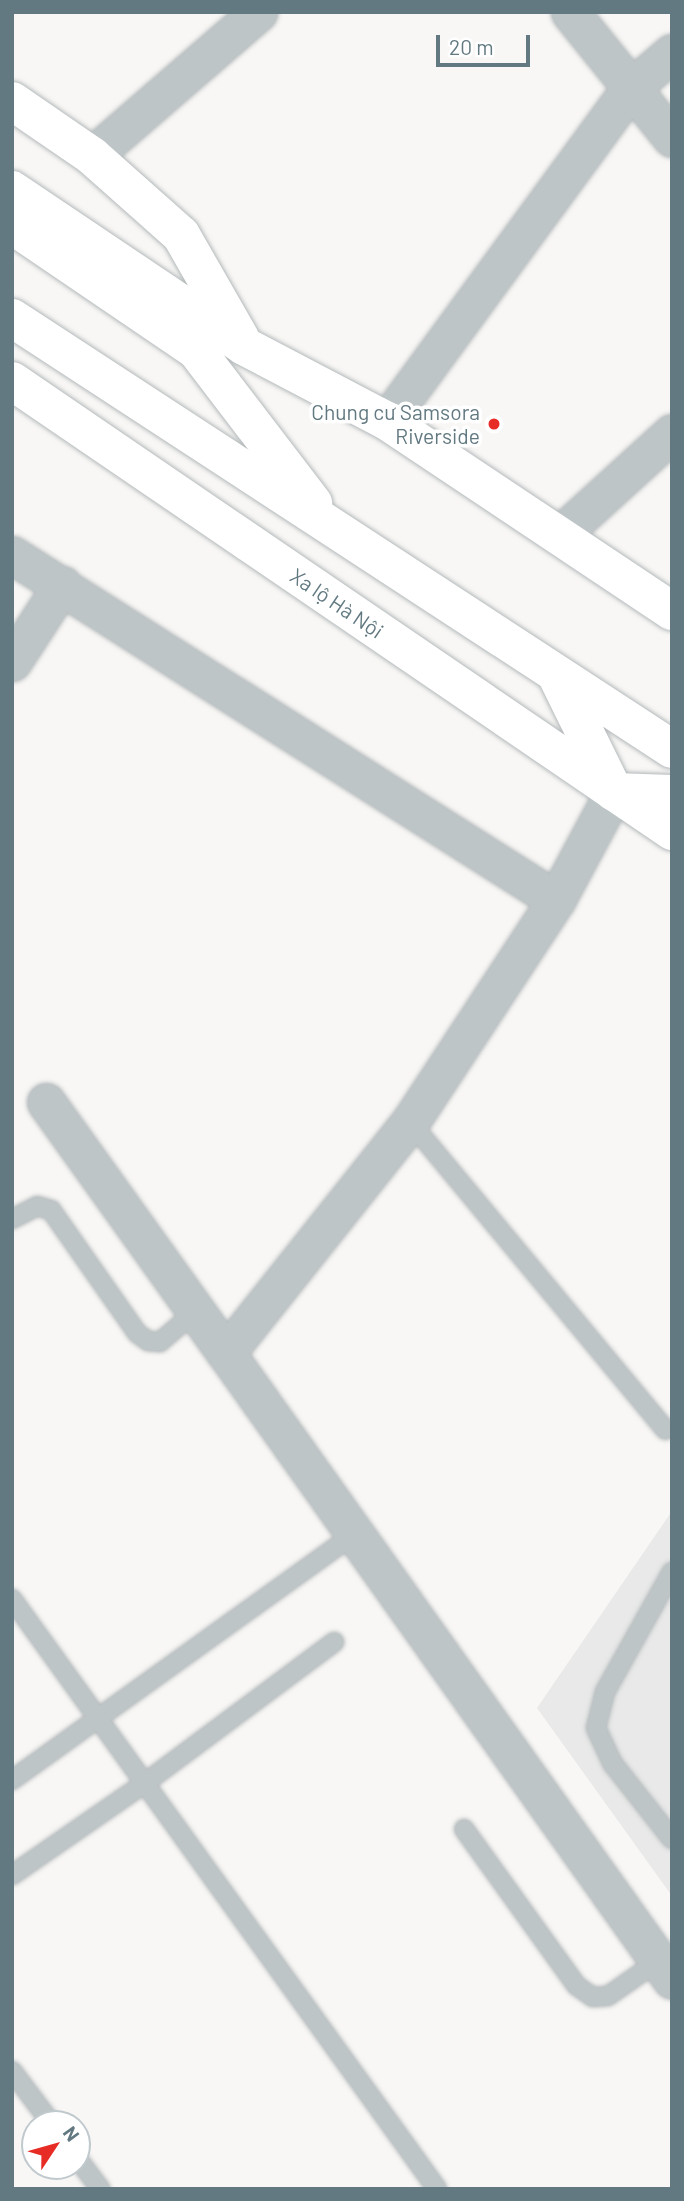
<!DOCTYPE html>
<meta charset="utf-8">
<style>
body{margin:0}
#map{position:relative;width:684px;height:2201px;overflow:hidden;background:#f8f7f5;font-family:Barlow,sans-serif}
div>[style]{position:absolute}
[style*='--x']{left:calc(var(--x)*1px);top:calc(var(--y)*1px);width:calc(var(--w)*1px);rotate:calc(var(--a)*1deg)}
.built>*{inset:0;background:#e8e9e8}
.roads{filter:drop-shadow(0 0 2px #b4b9bb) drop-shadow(0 0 2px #b4b9bb)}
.service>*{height:18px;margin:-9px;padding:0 9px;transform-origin:9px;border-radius:9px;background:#bec5c7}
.minor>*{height:37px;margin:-18.5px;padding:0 18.5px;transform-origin:18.5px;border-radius:18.5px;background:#bec5c7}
.trunk>*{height:38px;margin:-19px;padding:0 19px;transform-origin:19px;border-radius:19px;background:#fff}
.dots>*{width:19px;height:19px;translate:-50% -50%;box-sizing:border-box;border:4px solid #fff;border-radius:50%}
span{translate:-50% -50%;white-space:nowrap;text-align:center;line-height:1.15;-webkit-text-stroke:7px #fff;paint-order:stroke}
.poi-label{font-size:21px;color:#627981}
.right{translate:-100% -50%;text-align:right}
.street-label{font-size:21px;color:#627981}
.frame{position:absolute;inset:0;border:14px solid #627981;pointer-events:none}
.north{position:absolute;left:21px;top:2110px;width:70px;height:70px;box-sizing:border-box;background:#fff;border:2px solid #c0c9cd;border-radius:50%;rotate:54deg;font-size:19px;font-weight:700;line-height:28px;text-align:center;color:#627981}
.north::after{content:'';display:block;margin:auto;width:24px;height:32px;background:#e72c25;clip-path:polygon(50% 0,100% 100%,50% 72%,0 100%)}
.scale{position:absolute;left:436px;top:35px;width:94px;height:32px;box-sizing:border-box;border:4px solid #627981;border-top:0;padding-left:9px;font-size:21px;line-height:24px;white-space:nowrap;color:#627981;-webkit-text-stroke:5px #fff;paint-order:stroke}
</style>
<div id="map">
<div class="built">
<div style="clip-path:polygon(672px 1511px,672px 1896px,537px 1708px)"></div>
</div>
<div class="roads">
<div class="service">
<div style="--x:410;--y:1122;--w:400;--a:50.3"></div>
<div style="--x:12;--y:1219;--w:28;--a:-27"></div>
<div style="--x:37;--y:1206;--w:15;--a:16"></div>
<div style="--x:51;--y:1210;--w:150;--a:55"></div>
<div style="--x:137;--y:1333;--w:14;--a:36"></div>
<div style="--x:148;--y:1341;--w:12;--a:5"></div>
<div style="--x:160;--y:1342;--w:48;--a:-40.7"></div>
<div style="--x:672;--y:1572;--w:137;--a:119.2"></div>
<div style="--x:605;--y:1692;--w:37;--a:104"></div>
<div style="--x:596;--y:1728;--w:40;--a:65"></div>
<div style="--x:613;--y:1764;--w:95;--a:51.8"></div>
<div style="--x:12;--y:1599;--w:727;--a:54.23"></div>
<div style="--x:12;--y:1780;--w:418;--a:-35.7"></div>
<div style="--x:464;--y:1829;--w:193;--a:54.3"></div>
<div style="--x:577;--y:1986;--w:19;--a:35"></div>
<div style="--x:593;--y:1997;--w:15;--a:-4"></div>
<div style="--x:608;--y:1996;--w:61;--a:-35"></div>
<div style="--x:12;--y:1875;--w:162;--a:-34.7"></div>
<div style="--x:145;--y:1783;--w:236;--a:-36.7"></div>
<div style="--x:12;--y:2071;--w:66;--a:53"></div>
<div style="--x:77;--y:2158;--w:39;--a:53"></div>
</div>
<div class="minor">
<div style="--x:570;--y:12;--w:162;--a:51"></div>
<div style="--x:92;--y:156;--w:220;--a:-40.9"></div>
<div style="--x:387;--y:421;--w:413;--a:-53.8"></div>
<div style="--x:631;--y:88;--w:54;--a:-40.5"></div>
<div style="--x:561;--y:534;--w:150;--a:-42.3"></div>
<div style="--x:12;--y:555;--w:644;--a:32.38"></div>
<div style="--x:12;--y:662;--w:92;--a:-57"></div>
<div style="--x:614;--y:792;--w:123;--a:118.2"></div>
<div style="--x:556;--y:900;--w:266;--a:123.3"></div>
<div style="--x:410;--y:1122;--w:295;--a:128.5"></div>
<div style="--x:226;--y:1353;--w:769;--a:54.57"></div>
<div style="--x:46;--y:1102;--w:309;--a:54.4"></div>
</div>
<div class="trunk">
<div style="--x:12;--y:101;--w:97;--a:34.5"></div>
<div style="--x:92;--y:156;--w:119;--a:41.6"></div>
<div style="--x:181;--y:235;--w:119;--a:60.2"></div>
<div style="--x:12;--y:190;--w:280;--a:33.9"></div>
<div style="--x:244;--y:346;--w:161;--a:27.7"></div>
<div style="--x:387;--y:421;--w:343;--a:33.7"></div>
<div style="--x:12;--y:225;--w:222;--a:34.2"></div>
<div style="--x:196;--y:350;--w:193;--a:52.6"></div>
<div style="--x:12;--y:318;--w:788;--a:33.15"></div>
<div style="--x:12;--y:381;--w:799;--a:34.29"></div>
<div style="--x:556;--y:674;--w:129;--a:63.8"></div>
<div style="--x:614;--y:792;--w:58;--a:2"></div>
</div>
</div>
<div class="dots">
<div style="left:494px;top:424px;background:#e72c25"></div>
</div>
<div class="poi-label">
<span class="right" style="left:480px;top:424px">Chung cư Samsora<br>Riverside</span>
</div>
<div class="street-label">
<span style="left:337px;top:603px;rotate:34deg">Xa lộ Hà Nội</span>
</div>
<div class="frame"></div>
<div class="north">N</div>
<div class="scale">20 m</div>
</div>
